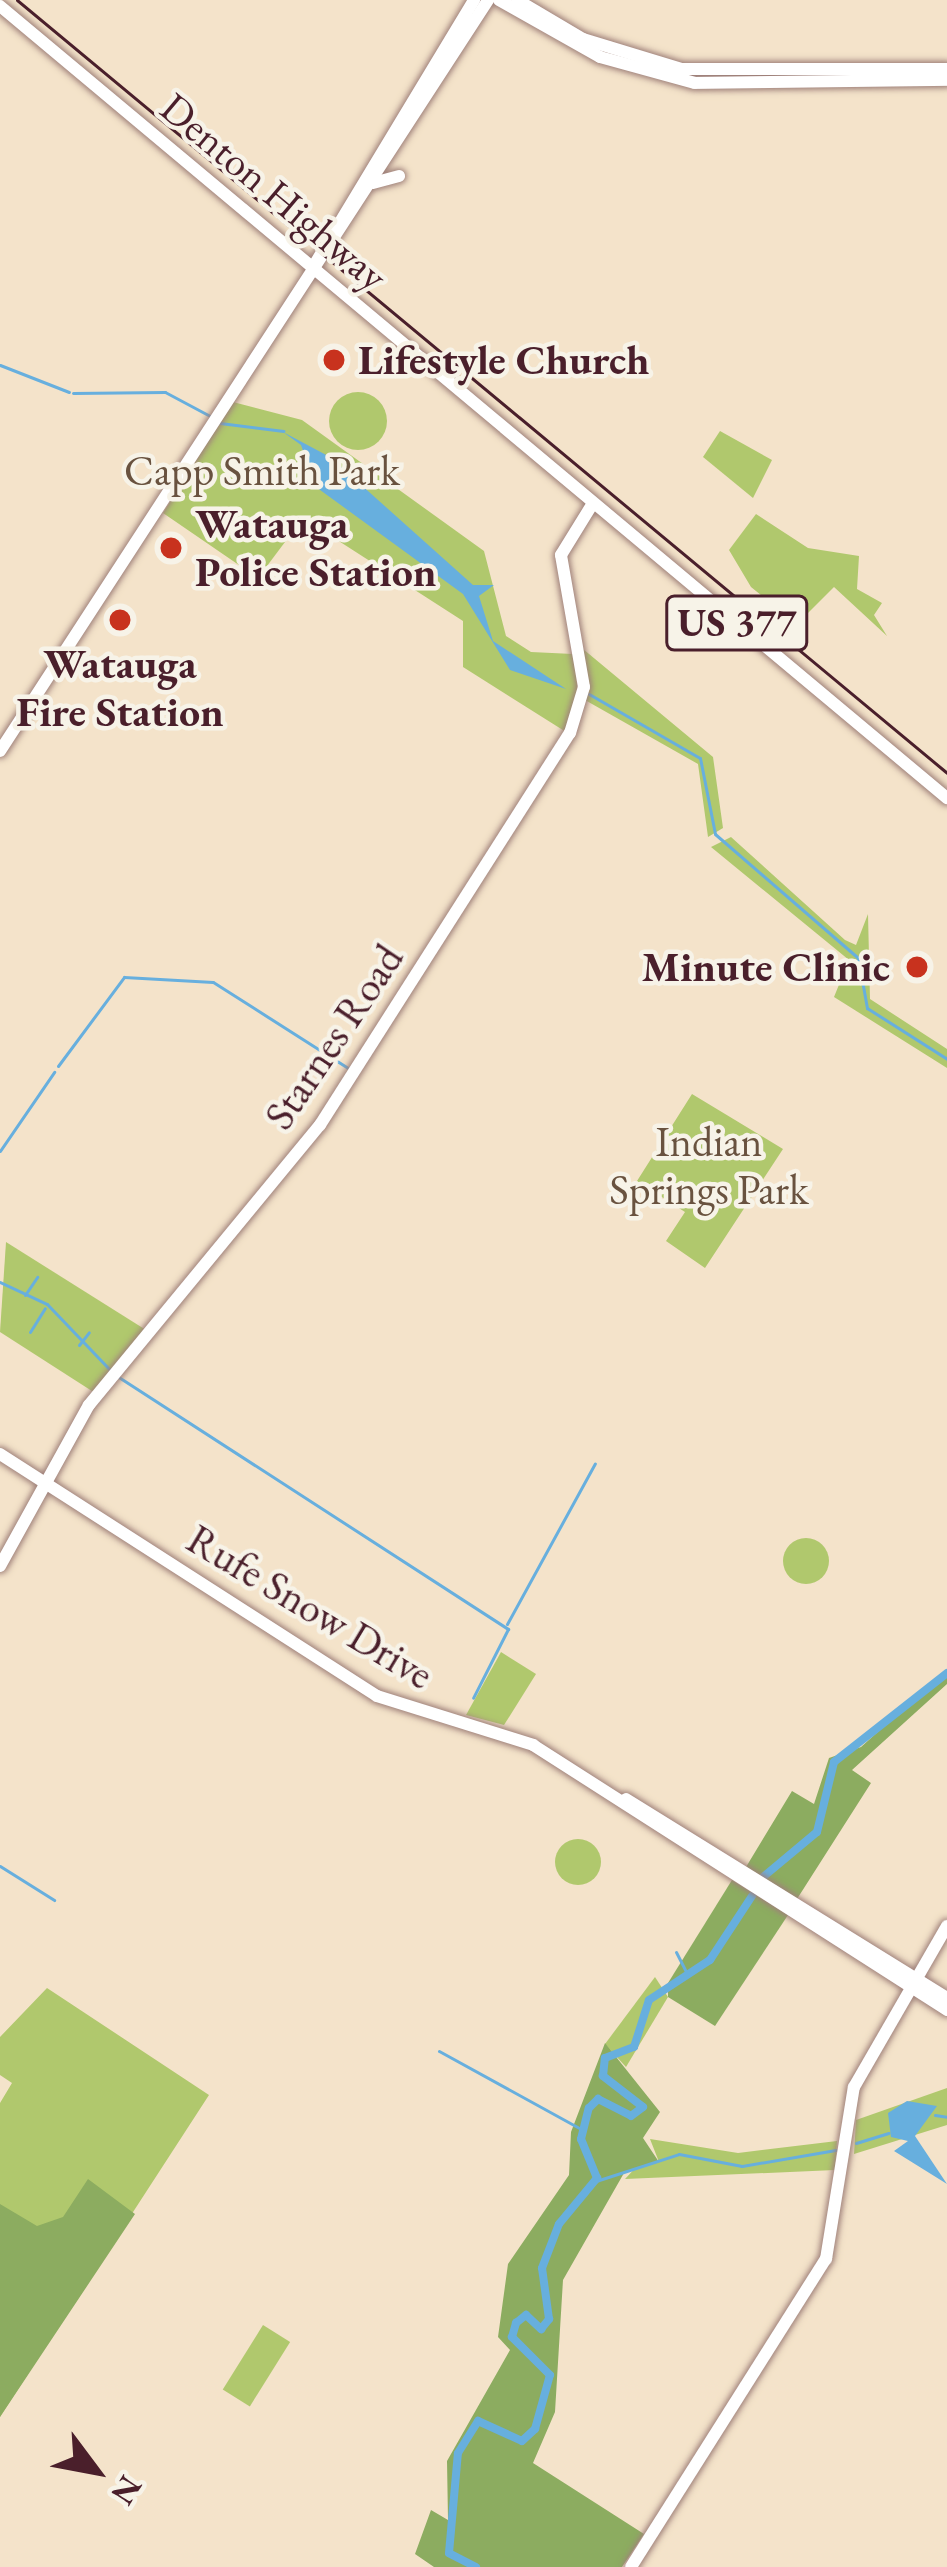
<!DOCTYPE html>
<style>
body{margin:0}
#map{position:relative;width:947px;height:2567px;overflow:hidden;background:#f4e3ca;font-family:"EB Garamond",serif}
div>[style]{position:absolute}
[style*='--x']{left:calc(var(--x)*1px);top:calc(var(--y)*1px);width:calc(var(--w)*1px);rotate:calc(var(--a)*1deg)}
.green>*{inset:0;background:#b0c86d;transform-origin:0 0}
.round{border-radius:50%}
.forest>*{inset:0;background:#8cac60}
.water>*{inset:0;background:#67afde}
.stream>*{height:3px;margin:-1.5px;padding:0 1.5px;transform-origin:1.5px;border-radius:1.5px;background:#67afde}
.river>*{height:8px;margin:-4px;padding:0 4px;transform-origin:4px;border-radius:4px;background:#67afde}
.roads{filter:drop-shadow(0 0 3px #9f817a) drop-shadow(0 0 3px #9f817a)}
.major>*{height:12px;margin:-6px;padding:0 6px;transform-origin:6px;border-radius:6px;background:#fff}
.rail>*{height:3px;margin:-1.5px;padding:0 1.5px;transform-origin:1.5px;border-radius:1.5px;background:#4a1f2b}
.dots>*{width:33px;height:33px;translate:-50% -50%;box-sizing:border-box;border:6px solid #f7f3e8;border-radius:50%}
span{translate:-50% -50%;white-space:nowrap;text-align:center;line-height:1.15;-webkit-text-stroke:9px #f7f3e8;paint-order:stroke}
.shield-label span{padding:3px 9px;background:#f7f3e8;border:3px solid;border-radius:9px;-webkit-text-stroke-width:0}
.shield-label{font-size:39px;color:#4a1f2b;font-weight:700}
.street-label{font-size:42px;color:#4a1f2b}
.poi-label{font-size:42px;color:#4a1f2b;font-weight:700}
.left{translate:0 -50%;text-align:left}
.right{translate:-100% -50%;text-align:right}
.park-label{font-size:42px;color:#69523f}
.north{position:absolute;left:36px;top:2411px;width:120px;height:120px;-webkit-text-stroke:9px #f7f3e8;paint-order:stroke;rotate:122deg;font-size:33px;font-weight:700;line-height:48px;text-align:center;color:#4a1f2b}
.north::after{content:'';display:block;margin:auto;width:42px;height:54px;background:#4a1f2b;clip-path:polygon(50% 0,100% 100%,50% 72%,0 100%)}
</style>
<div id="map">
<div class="green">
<div class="round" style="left:329px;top:392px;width:58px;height:58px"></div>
<div style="clip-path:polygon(233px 402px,302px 420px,484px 551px,506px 636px,531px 652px,573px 654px,578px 691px,566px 732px,463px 667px,463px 621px,303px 518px,258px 578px,163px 513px)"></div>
<div style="clip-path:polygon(720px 431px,772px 460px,753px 498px,703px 457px)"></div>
<div style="clip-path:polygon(756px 514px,808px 548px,859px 556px,857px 589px,882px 603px,874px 615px,887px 636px,834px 587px,797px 624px,751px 587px,729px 550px)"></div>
<div style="clip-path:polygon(583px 649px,713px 757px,723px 828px,708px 837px,698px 764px,585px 700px)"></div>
<div style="clip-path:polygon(731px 837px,845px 940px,856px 945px,868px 914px,870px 999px,947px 1049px,947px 1068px,834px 997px,849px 960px,711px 847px)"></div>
<div style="clip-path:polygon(692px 1094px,783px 1149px,705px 1268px,666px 1241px,685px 1212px,637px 1181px)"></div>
<div style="clip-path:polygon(6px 1242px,146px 1330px,95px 1393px,0 1332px)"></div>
<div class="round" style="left:783px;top:1538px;width:46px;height:46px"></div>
<div style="clip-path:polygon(501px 1652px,536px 1674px,504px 1725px,466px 1715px)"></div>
<div class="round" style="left:555px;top:1839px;width:46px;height:46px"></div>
<div style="clip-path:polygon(655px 1977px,668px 1997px,626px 2067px,605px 2044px)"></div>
<div style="clip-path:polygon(47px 1988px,209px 2095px,0 2417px,0 2103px,12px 2083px,0 2075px,0 2037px)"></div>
<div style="clip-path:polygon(947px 2088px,947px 2125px,854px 2154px,856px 2120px)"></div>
<div style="clip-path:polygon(650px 2139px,738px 2153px,837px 2141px,835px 2170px,625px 2179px,641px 2162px,659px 2162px)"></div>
<div style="left:263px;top:2325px;width:32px;height:76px;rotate:32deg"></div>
</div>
<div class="forest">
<div style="clip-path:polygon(947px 1670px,947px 1684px,852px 1770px,871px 1783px,797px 1899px,746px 1867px,792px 1791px,814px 1804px,829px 1758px,861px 1747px)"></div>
<div style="clip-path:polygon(732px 1880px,788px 1915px,715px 2026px,668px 1997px,668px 1983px)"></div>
<div style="clip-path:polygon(605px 2043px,660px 2112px,643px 2138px,659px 2162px,624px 2173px,563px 2280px,555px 2412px,533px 2463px,644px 2534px,622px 2567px,434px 2567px,415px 2554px,431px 2510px,448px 2520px,447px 2461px,510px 2350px,498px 2337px,508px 2264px,569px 2175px,571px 2132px)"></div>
<div style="clip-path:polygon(88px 2179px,135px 2214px,0 2417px,0 2204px,37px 2226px,63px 2217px)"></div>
</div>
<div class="water">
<div style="clip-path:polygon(283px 432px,330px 457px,473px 585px,494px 585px,479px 596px,493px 641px,566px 689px,510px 670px,463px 594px,316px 487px,301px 445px)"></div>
<div style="clip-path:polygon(907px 2101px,937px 2106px,915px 2136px,947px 2184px,894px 2151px,908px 2141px,891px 2137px,888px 2113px)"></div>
</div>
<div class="stream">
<div style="--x:0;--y:365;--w:74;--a:21.4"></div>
<div style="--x:73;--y:393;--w:92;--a:-0.6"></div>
<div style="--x:165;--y:392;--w:51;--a:28.1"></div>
<div style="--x:220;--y:423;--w:64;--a:7.1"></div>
<div style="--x:589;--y:694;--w:128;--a:30"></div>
<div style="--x:700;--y:758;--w:77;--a:78.8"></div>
<div style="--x:715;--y:834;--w:189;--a:40.9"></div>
<div style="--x:858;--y:958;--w:51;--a:79.8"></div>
<div style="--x:867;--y:1008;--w:95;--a:32.5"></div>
<div style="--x:58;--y:1066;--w:111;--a:-53.4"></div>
<div style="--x:124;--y:977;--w:89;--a:3.2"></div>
<div style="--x:213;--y:982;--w:160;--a:32.5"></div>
<div style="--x:0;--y:1151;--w:96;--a:-55.6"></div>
<div style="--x:0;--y:1282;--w:52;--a:25.1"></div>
<div style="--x:47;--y:1304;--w:91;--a:46.3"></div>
<div style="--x:25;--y:1295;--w:22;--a:-56"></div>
<div style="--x:30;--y:1332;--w:28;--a:-58"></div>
<div style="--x:79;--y:1345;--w:16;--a:-52"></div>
<div style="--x:117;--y:1376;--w:466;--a:32.9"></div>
<div style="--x:508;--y:1629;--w:77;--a:116.9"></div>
<div style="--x:507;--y:1624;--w:183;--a:-61.3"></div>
<div style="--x:0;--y:1866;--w:64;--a:32.2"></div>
<div style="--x:676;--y:1952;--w:22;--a:63"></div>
<div style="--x:439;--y:2051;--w:162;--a:28.8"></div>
<div style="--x:935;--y:2115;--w:12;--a:9"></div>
<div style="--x:856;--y:2143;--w:34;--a:-17"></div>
<div style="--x:596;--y:2181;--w:87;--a:-18"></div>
<div style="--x:679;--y:2154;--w:64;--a:10.8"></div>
<div style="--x:742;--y:2166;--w:95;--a:-9.7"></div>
</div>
<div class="river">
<div style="--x:763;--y:1877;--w:70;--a:-39.8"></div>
<div style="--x:817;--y:1832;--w:72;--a:-76.3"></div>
<div style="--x:834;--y:1762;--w:144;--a:-38.2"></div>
<div style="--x:476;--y:2567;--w:30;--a:-153"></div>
<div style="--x:449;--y:2553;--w:100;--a:-84.9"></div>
<div style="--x:458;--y:2453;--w:38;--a:-58"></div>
<div style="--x:478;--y:2421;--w:48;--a:24.4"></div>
<div style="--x:522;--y:2441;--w:18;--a:-43"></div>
<div style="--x:535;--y:2429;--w:56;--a:-74.5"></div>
<div style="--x:550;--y:2375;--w:54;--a:-135"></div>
<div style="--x:512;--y:2337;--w:15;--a:-74"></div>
<div style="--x:516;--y:2323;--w:13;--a:-39"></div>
<div style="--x:526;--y:2315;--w:21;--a:43"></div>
<div style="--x:541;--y:2329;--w:13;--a:-51"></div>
<div style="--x:549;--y:2319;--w:51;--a:-97.8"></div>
<div style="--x:542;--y:2268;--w:47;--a:-68.9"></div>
<div style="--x:559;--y:2224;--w:60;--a:-50.4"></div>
<div style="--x:597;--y:2178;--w:42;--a:-112.3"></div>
<div style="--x:581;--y:2139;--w:32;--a:-76"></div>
<div style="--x:589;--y:2108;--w:13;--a:-45"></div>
<div style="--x:598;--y:2099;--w:37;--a:27"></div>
<div style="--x:631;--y:2116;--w:15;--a:-37"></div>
<div style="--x:643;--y:2107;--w:51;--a:-142.2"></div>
<div style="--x:603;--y:2076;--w:18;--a:-84"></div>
<div style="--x:605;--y:2058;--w:31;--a:-21"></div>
<div style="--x:634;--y:2047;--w:49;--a:-72.3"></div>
<div style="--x:649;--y:2000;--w:73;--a:-33.3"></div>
<div style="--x:710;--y:1960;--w:77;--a:-56.7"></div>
</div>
<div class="roads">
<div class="major">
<div style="--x:499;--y:0;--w:116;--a:29.4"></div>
<div style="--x:600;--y:57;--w:98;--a:15.3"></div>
<div style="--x:695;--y:83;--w:252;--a:-0.7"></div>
<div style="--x:517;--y:0;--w:77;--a:30.6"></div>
<div style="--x:583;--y:39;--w:103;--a:16.9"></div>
<div style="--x:682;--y:69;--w:265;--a:0"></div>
<div style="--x:0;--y:6;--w:1235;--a:39.91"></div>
<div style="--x:373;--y:183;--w:27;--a:-15"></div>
<div style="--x:313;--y:267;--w:312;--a:-58.9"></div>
<div style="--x:0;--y:751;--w:896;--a:-56.98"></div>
<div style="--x:0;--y:1454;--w:448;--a:32.7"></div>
<div style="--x:377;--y:1696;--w:164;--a:17.4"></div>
<div style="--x:533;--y:1745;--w:492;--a:32.6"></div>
<div style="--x:0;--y:1566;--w:184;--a:-61.1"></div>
<div style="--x:89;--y:1405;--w:363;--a:-50.5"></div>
<div style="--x:320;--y:1125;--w:465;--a:-57.5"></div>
<div style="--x:570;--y:733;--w:48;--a:-73.1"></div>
<div style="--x:584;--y:687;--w:134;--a:-99.9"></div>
<div style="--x:561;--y:555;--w:61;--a:-58.4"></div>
<div style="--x:626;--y:1799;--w:378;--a:31.8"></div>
<div style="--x:631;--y:2567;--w:365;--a:-57.7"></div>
<div style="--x:826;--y:2259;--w:174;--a:-80.8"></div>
<div style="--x:854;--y:2087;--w:186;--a:-60"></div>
</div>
</div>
<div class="rail">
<div style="--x:17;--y:0;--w:1209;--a:39.73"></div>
</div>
<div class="dots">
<div style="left:334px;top:360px;background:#c8321e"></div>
<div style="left:171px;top:548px;background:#c8321e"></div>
<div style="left:120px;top:620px;background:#c8321e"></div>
<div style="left:917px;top:967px;background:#c8321e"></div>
</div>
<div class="shield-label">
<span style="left:737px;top:623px">US 377</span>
</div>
<div class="street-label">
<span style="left:274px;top:192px;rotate:40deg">Denton Highway</span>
<span style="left:334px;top:1037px;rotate:-56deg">Starnes Road</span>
<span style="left:310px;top:1607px;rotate:31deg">Rufe Snow Drive</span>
</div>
<div class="poi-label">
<span class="left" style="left:358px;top:360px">Lifestyle Church</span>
<span class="left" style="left:195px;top:548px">Watauga<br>Police Station</span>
<span style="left:120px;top:688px">Watauga<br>Fire Station</span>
<span class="right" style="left:890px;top:967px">Minute Clinic</span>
</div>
<div class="park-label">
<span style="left:262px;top:471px">Capp Smith Park</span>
<span style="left:709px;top:1166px">Indian<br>Springs Park</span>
</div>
<div class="north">N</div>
</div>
